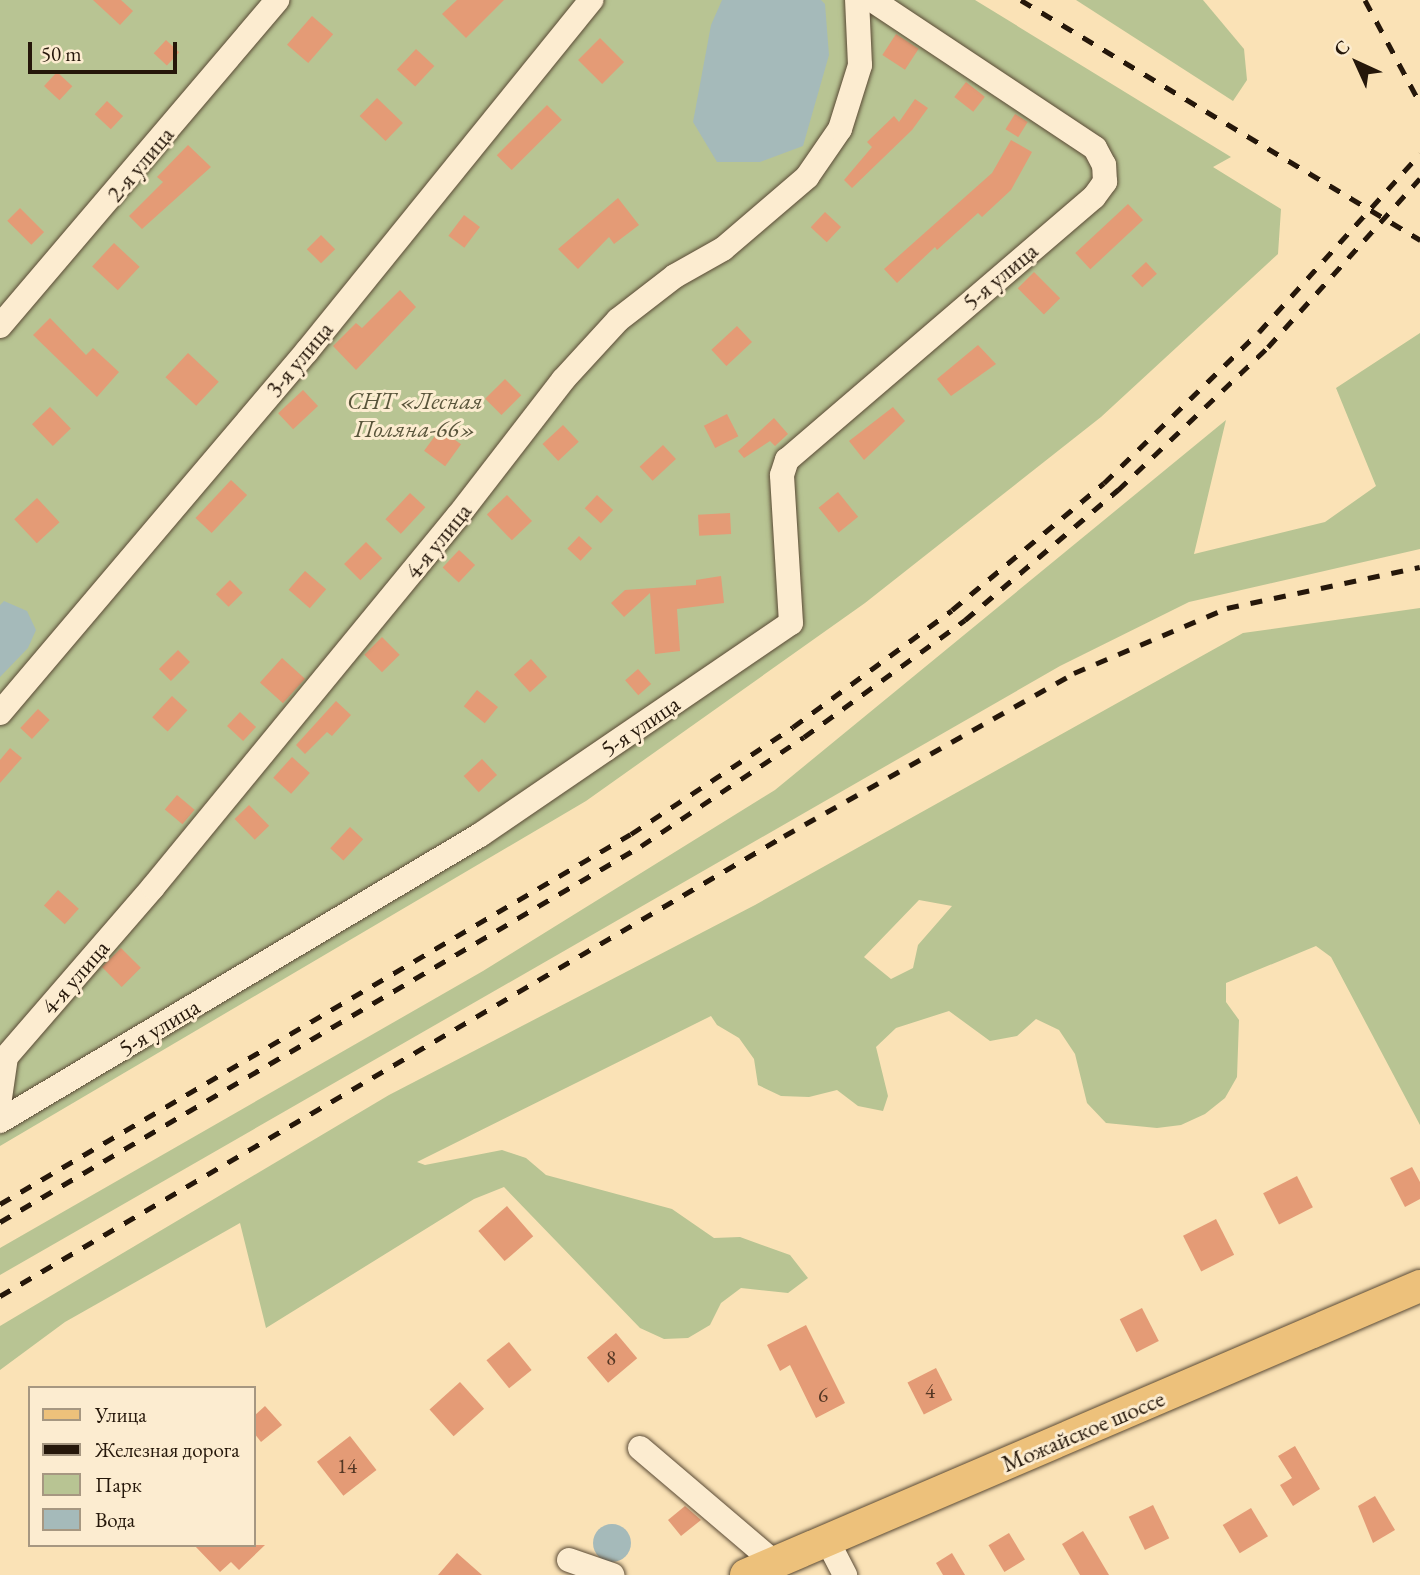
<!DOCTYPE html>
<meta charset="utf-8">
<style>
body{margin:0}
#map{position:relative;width:1420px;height:1575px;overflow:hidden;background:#fae2b6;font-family:"EB Garamond",serif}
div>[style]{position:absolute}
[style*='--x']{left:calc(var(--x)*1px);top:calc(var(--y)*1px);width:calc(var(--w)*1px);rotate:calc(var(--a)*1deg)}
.green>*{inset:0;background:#b8c493}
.water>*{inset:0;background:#a5baba}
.round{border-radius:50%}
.building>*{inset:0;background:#e49b76;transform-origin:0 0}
.roads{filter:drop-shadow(0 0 2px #5a4a35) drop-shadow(0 0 2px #5a4a35)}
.minor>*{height:24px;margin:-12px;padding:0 12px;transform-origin:12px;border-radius:12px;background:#fcecd0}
.major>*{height:32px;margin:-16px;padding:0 16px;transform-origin:16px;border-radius:16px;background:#edc17b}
.rail>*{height:5px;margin-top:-2.5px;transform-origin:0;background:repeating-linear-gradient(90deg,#25170a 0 12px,transparent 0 24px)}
span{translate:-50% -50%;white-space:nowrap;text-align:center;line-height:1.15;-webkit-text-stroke:6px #fcecd0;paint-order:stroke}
.number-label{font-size:21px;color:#553825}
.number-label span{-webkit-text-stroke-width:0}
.street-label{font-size:24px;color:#25170a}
.park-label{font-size:24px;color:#58543a;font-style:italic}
.legend{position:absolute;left:28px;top:1386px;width:228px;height:161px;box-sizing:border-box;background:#fcecd0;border:2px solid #a69781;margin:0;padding:9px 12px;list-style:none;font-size:21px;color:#25170a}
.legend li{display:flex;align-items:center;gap:14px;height:35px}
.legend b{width:35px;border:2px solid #a69781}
.north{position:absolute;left:1322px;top:28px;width:70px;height:70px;-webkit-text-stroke:5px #fcecd0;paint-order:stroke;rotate:315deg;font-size:19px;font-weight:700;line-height:28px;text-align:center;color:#25170a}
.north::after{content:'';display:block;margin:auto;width:24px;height:32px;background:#25170a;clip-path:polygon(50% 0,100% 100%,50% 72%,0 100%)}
.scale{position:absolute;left:28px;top:42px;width:149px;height:32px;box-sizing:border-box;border:4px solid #25170a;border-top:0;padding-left:9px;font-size:21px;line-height:24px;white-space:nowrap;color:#25170a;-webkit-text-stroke:5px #fcecd0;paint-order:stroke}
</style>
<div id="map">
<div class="green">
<div style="clip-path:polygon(0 0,975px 0,1231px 157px,1213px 167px,1281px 209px,1278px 254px,1101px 417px,865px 603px,586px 801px,0 1146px)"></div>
<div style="clip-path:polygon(1076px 0,1203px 0,1244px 49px,1247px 80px,1233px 101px)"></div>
<div style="clip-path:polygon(1420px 333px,1420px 549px,1189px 602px,1060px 666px,0 1275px,0 1248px,483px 971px,775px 790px,1226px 420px,1194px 554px,1325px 522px,1376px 486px,1336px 388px)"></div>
<div style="clip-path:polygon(evenodd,1420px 608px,1420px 1125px,1331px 957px,1316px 946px,1226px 983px,1226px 1002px,1239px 1020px,1237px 1077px,1225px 1098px,1205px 1114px,1181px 1125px,1157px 1128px,1106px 1123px,1087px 1103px,1075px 1054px,1059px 1030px,1036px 1019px,1017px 1036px,990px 1041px,949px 1011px,896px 1028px,876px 1047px,888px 1096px,883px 1111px,858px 1106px,837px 1090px,809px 1097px,781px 1096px,758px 1085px,754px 1059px,739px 1038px,717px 1025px,711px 1016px,417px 1162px,425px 1165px,502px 1150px,526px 1158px,546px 1175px,672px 1209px,714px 1238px,740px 1237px,790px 1255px,808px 1278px,788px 1293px,741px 1288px,721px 1303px,710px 1325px,688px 1338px,664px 1339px,640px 1328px,504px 1187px,474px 1199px,266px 1328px,240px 1223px,65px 1322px,0 1370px,0 1326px,389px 1095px,755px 905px,1243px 633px,1420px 608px,919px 900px,952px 906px,918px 945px,913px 968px,891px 979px,864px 957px,919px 900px)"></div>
</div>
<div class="water">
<div style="clip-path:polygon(722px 0,821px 0,825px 4px,829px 55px,803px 146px,760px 162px,717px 162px,693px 122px,711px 25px)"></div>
<div style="clip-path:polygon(4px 601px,27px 611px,36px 630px,28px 648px,0 677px,0 605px)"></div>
<div class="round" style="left:593px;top:1524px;width:38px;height:38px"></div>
</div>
<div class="building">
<div style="clip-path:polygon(93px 0,121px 0,133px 11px,120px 25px)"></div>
<div style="clip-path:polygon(457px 0,504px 0,466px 38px,442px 14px)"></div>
<div style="left:312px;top:16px;width:28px;height:38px;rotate:41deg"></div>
<div style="left:896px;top:34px;width:27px;height:25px;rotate:33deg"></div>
<div style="left:600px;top:38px;width:34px;height:31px;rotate:45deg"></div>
<div style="left:166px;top:40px;width:18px;height:18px;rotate:43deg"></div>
<div style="left:416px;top:49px;width:25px;height:28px;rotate:43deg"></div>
<div style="left:57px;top:72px;width:21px;height:19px;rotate:43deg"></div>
<div style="left:966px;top:82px;width:24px;height:19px;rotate:38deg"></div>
<div style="left:377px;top:98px;width:36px;height:25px;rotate:44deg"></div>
<div style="clip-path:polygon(915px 99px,928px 108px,912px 130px,852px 188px,844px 180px,872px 147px,867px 142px,894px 116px,899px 122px)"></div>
<div style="left:107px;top:101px;width:22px;height:18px;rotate:43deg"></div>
<div style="left:547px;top:105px;width:21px;height:71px;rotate:45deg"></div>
<div style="left:1015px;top:114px;width:15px;height:18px;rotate:32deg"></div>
<div style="clip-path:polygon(1011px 140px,1032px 152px,1011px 190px,982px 217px,978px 213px,937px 250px,935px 247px,897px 283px,884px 269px,992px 173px)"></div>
<div style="clip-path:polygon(188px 145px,211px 167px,142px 229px,129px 216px,163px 182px,157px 177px)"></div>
<div style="clip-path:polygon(618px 198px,639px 225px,614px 244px,609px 237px,578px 269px,558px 249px)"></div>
<div style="left:1128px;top:204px;width:22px;height:72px;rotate:47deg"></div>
<div style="left:20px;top:208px;width:34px;height:18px;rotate:45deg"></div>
<div style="left:825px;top:212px;width:22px;height:21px;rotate:43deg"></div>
<div style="left:464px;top:215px;width:20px;height:26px;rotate:37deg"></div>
<div style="left:321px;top:235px;width:20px;height:20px;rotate:45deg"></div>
<div style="left:114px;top:243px;width:35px;height:32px;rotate:43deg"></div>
<div style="left:1146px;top:262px;width:16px;height:20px;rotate:47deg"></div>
<div style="left:1034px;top:272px;width:37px;height:23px;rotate:45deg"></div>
<div style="clip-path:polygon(400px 290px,416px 307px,356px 370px,333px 346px,356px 323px,362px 328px)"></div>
<div style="clip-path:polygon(50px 318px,86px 355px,93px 348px,119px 372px,97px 397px,33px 335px)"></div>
<div style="left:737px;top:326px;width:22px;height:35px;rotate:47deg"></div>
<div style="clip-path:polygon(978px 345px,996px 364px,951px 396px,937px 379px)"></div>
<div style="left:188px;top:353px;width:42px;height:33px;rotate:43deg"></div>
<div style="left:505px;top:379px;width:23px;height:28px;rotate:45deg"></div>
<div style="left:303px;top:390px;width:22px;height:34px;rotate:47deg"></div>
<div style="left:50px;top:407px;width:30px;height:25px;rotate:46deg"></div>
<div style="clip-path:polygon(893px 407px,905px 421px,864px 460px,849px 441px)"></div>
<div style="left:727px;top:414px;width:25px;height:26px;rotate:63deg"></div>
<div style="clip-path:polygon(774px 418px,788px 434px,775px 446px,770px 441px,744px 458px,738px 451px)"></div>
<div style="left:563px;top:425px;width:23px;height:28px;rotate:47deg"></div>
<div style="left:440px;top:429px;width:26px;height:27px;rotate:36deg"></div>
<div style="left:663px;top:445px;width:19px;height:32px;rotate:47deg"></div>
<div style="left:231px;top:480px;width:22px;height:52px;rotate:43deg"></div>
<div style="left:838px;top:492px;width:32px;height:25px;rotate:51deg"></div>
<div style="left:410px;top:493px;width:21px;height:36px;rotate:43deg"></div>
<div style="left:507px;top:495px;width:36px;height:28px;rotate:46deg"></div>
<div style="left:597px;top:495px;width:22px;height:18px;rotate:43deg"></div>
<div style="left:37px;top:498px;width:33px;height:31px;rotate:47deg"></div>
<div style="left:730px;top:513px;width:21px;height:32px;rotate:87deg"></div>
<div style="left:579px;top:536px;width:18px;height:17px;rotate:43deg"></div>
<div style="left:366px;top:542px;width:23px;height:31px;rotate:45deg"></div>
<div style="left:459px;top:550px;width:22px;height:24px;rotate:43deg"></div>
<div style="left:305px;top:571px;width:28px;height:25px;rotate:41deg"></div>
<div style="clip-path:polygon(721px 576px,724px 603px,677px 609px,680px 651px,655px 654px,650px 593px,624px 617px,611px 603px,625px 590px,696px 585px,696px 580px)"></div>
<div style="left:230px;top:580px;width:18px;height:20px;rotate:45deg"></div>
<div style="left:382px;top:637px;width:25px;height:25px;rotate:45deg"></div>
<div style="left:178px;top:650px;width:17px;height:27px;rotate:45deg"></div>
<div style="left:282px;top:658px;width:31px;height:33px;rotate:42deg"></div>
<div style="left:531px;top:659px;width:24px;height:23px;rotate:48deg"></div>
<div style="left:638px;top:669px;width:20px;height:17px;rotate:49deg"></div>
<div style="left:477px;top:690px;width:27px;height:21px;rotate:39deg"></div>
<div style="left:172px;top:696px;width:21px;height:29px;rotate:43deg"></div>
<div style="clip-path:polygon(336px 701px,351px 715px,332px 736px,327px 732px,305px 754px,296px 745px)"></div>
<div style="left:38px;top:709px;width:16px;height:26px;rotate:43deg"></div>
<div style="left:240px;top:712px;width:22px;height:19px;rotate:43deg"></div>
<div style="clip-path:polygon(10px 748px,22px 758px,0 783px,0 760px)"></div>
<div style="left:292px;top:757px;width:24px;height:28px;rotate:42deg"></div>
<div style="left:482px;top:759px;width:22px;height:25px;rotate:47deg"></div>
<div style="left:177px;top:795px;width:23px;height:19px;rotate:40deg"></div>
<div style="left:249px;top:805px;width:29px;height:20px;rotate:46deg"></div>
<div style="left:350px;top:827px;width:18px;height:29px;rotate:43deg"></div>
<div style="left:58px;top:890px;width:28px;height:21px;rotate:42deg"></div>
<div style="left:121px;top:948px;width:28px;height:27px;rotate:45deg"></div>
<div style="clip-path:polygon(1412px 1167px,1420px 1182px,1420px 1199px,1405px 1207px,1390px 1178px)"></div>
<div style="left:1297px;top:1176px;width:35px;height:38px;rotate:63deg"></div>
<div style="left:507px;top:1206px;width:40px;height:38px;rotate:49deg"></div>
<div style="left:1216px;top:1219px;width:40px;height:37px;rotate:63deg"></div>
<div style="left:1142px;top:1308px;width:37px;height:25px;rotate:63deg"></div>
<div style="clip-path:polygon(806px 1325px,845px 1403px,816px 1418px,790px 1365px,780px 1371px,767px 1345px)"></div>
<div style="left:616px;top:1333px;width:33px;height:38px;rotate:50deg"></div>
<div style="left:509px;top:1342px;width:36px;height:29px;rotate:51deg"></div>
<div style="left:936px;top:1368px;width:36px;height:32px;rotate:63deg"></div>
<div style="left:460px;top:1382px;width:36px;height:41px;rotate:48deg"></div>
<div style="clip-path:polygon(265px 1406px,282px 1425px,261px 1442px,254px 1433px,254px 1416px)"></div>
<div style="left:350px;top:1436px;width:43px;height:42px;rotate:52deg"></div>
<div style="clip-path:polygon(1295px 1446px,1320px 1489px,1293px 1506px,1280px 1485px,1292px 1478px,1278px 1456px)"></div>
<div style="clip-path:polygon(1375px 1496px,1395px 1530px,1373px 1543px,1358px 1506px)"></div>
<div style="left:1153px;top:1505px;width:37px;height:27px;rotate:64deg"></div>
<div style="clip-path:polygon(685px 1506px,701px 1520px,681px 1536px,668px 1520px)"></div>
<div style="left:1251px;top:1508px;width:33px;height:33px;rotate:59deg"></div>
<div style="clip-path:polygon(1083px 1531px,1109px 1575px,1080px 1575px,1062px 1544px)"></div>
<div style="left:1009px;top:1533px;width:31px;height:24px;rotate:59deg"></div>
<div style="clip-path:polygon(194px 1545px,265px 1545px,239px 1570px,231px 1562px,220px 1572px)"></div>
<div style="clip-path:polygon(457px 1553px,482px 1575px,438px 1575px)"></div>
<div style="clip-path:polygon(952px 1553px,965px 1575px,943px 1575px,936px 1563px)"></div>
</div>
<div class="roads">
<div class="minor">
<div style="--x:0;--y:326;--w:428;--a:-49.6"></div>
<div style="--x:0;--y:713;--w:475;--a:-49.7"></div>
<div style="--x:307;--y:351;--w:452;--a:-51"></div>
<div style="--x:0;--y:1098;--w:41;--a:-81.7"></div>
<div style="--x:6;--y:1057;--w:225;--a:-49.1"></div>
<div style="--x:153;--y:887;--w:480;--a:-50.6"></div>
<div style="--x:458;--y:516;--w:172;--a:-52.3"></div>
<div style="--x:563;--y:380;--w:81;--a:-47.5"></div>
<div style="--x:618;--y:320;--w:72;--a:-37.7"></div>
<div style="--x:675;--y:276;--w:55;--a:-29.4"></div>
<div style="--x:723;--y:249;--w:111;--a:-40.6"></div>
<div style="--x:807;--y:177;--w:58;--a:-55.5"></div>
<div style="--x:840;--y:129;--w:67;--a:-72.6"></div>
<div style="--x:860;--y:65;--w:65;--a:-92.6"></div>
<div style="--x:0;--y:1121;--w:559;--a:-30.79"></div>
<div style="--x:480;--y:835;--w:376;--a:-34.3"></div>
<div style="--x:791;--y:623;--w:148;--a:-93.5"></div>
<div style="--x:782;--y:475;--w:16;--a:-72"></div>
<div style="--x:787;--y:460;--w:404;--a:-40.6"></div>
<div style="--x:1094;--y:197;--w:19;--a:-54"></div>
<div style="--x:1105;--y:182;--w:17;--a:-93"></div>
<div style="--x:1104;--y:165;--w:19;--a:-118"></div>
<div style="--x:1095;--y:148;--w:268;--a:-146.4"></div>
<div style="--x:640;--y:1448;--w:176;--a:40.4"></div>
<div style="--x:826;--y:1538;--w:42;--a:62.8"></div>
<div style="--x:569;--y:1560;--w:46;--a:19.2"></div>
</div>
<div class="major">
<div style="--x:746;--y:1575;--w:733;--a:-23.21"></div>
</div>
</div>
<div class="rail">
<div style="--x:1021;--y:0;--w:466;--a:31"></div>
<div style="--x:1365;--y:0;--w:117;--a:61.9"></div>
<div style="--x:0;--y:1204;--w:731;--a:-30.39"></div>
<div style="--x:631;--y:834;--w:194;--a:-33.4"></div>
<div style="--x:793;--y:727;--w:197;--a:-36.3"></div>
<div style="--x:952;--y:610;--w:198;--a:-39.9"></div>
<div style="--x:1104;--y:483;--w:216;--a:-44.3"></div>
<div style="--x:1259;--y:332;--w:240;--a:-47.9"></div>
<div style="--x:0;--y:1222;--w:743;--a:-30.4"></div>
<div style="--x:641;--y:846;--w:196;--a:-33.8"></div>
<div style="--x:804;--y:737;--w:199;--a:-36"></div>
<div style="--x:965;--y:620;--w:201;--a:-40.4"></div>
<div style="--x:1118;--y:490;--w:207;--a:-43.6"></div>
<div style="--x:1268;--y:347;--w:227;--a:-48"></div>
<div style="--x:0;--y:1296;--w:909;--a:-30.4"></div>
<div style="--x:784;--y:836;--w:333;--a:-29.3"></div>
<div style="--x:1074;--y:673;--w:166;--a:-23"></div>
<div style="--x:1227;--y:608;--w:197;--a:-12"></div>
</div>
<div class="number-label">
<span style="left:611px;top:1358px">8</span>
<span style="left:930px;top:1391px">4</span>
<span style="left:823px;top:1395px">6</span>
<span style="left:347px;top:1466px">14</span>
</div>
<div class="street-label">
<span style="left:140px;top:164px;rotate:-50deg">2-я улица</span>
<span style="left:1000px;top:276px;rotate:-40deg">5-я улица</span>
<span style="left:299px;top:359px;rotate:-50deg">3-я улица</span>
<span style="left:438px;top:541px;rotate:-51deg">4-я улица</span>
<span style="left:640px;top:726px;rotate:-34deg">5-я улица</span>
<span style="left:75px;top:977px;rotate:-49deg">4-я улица</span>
<span style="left:159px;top:1027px;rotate:-31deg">5-я улица</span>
<span style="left:1083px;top:1431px;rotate:-23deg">Можайское шоссе</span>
</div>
<div class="park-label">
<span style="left:415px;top:415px">СНТ «Лесная<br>Поляна-66»</span>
</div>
<ul class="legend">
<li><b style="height:9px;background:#edc17b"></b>Улица</li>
<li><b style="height:9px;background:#25170a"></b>Железная дорога</li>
<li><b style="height:19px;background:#b8c493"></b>Парк</li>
<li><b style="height:19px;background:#a5baba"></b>Вода</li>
</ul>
<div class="north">С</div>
<div class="scale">50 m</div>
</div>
